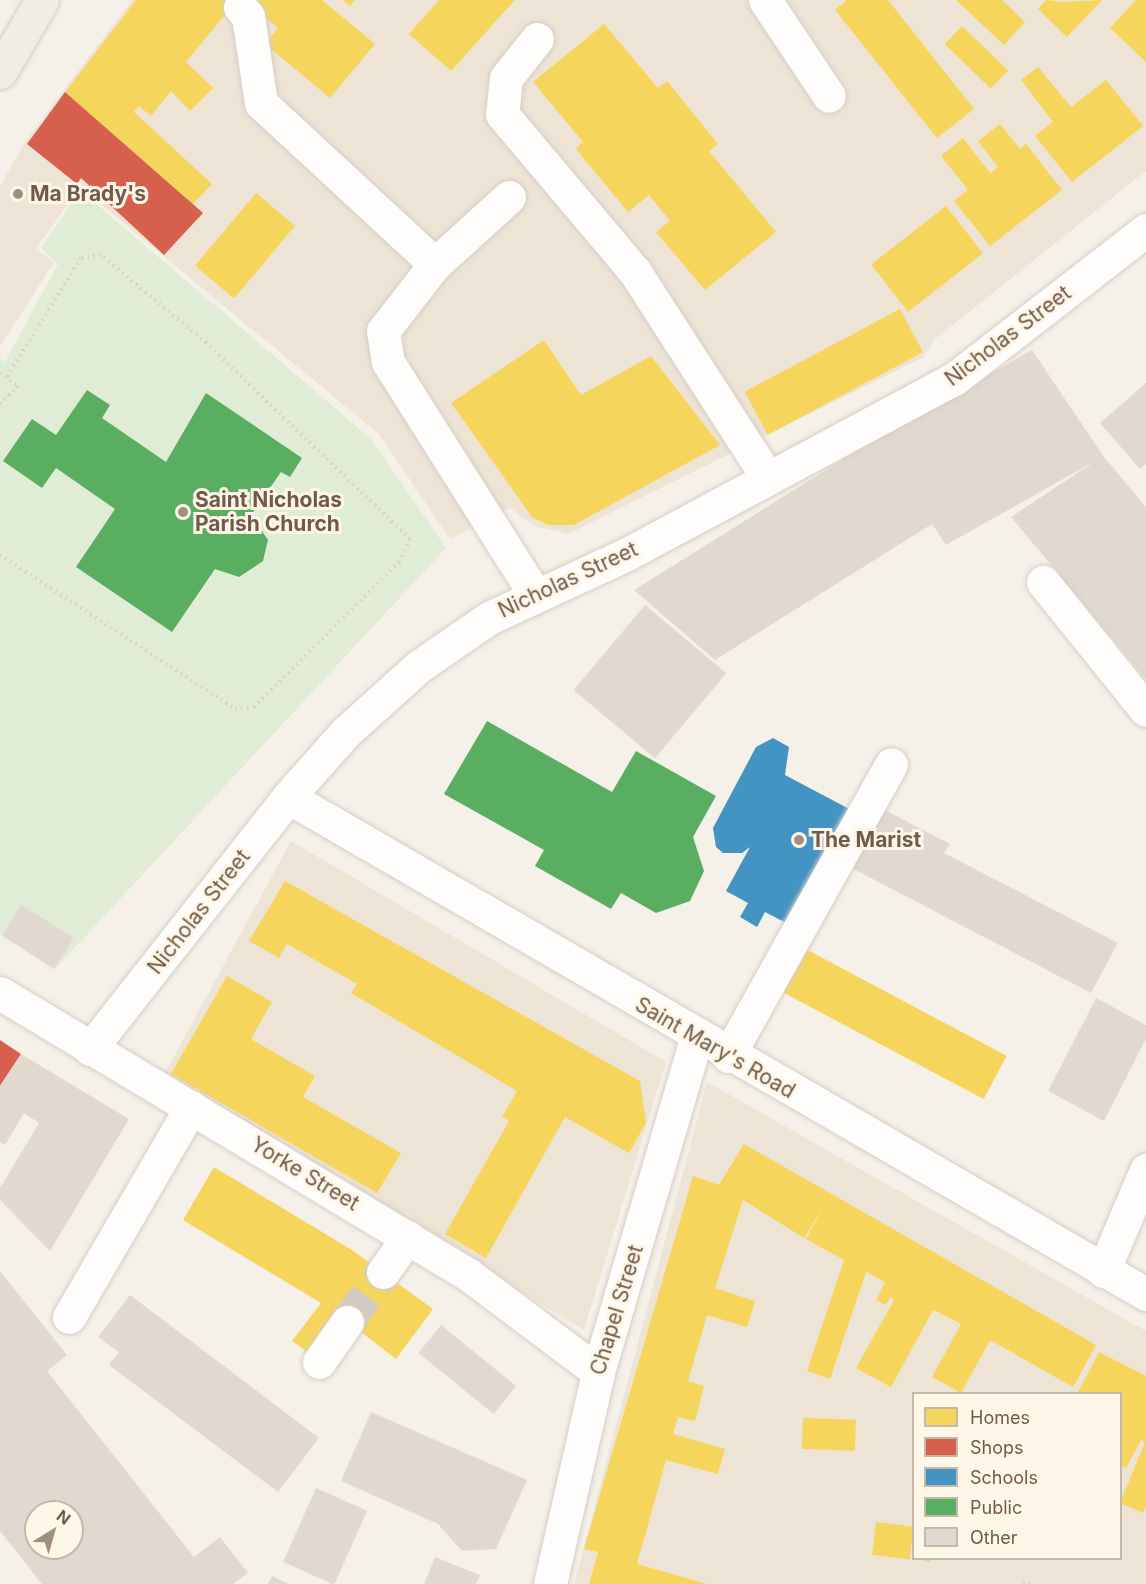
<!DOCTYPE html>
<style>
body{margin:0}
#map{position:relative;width:1146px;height:1584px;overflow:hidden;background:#f5f1e8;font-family:Inter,sans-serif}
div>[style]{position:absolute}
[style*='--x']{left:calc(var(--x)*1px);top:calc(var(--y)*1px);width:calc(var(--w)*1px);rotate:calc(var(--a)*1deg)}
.residential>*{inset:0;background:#eee4d5}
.green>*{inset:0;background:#e0ecd3}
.homes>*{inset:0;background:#f6d55c;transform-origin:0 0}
.shops>*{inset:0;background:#d6604d}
.schools>*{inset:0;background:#4393c3}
.public>*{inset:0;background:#5aae61}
.building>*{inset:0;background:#e1d9d0;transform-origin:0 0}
.minor-tunnel>*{height:33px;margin-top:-16.5px;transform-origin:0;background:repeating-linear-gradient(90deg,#d4cbc0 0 33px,transparent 0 49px)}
.path>*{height:4px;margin-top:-2px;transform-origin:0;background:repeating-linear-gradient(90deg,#d7d0c9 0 1.5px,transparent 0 6px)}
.roads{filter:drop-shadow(0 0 2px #d4cdc5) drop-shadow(0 0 2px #d4cdc5)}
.minor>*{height:33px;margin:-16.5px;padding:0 16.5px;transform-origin:16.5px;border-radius:16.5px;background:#fefdfc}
.major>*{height:33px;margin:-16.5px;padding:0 16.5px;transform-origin:16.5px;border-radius:16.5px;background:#f1ede5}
.dots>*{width:16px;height:16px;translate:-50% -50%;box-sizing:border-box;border:3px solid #fef7e8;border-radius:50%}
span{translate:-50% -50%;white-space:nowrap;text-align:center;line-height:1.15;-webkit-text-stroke:6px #fef7e8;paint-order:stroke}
.poi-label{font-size:21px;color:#725a4a;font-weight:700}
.left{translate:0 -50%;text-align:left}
.street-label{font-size:21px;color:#725a4a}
.legend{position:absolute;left:912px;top:1392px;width:210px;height:168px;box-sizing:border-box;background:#fef7e8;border:2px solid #c6b8a9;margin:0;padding:8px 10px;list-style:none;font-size:18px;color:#725a4a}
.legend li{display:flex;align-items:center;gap:12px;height:30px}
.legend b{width:30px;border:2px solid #c6b8a9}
.north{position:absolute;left:24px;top:1500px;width:60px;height:60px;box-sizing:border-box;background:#fef7e8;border:2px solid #c6b8a9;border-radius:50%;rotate:37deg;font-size:16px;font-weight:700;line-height:24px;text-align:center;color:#725a4a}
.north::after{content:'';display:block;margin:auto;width:21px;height:27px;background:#a08f81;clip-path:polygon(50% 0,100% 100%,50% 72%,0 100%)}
</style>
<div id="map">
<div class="residential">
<div style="clip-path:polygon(132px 0,1146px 0,1146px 171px,935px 339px,924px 357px,568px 534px,533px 526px,510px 508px,450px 539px,379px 434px,80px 187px,36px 249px,54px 262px,0 347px,0 186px,27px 139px)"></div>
<div style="clip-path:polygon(291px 841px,666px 1062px,584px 1330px,165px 1073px)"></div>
<div style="clip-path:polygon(evenodd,707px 1082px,1146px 1331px,1146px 1584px,574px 1584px,707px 1082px,914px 1394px,1120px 1394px,1120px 1558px,914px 1558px,914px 1394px)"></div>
</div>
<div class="green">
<div style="clip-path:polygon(80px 190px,371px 439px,446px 548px,54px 970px,0 934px,0 359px,5px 362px,58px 264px,41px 248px)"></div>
</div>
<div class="homes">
<div style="clip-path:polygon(136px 0,237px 0,186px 62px,213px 88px,190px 111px,171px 91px,151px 116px,139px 106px,134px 112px,212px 184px,193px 204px,65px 92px)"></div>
<div style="clip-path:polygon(244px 0,322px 0,375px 44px,330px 98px,265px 44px,278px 28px)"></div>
<div style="clip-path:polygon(343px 0,355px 0,350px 6px)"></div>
<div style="clip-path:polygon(439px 0,515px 0,451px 71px,409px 34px)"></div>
<div style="clip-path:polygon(847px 0,888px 0,974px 109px,937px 138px,835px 10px)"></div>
<div style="clip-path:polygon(956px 0,1002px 0,1025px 22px,1004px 45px)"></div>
<div style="clip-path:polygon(1046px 0,1063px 2px,1102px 0,1067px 37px,1038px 9px)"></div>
<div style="clip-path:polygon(1136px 0,1146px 0,1146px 62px,1110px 28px)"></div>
<div style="clip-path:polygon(604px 24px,658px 88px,667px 81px,718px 144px,709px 151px,776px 232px,705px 290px,656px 232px,670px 221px,649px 195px,628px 212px,576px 149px,583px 142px,533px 82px)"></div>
<div style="left:962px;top:26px;width:64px;height:25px;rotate:44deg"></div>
<div style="clip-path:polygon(1038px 67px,1071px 107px,1106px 80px,1143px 126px,1072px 182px,1035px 136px,1053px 122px,1021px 80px)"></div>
<div style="clip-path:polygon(1000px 124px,1020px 149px,1026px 144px,1062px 190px,990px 246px,954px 201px,968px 190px,941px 156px,963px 138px,990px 173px,998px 167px,978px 141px)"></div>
<div style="left:256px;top:193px;width:51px;height:95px;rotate:40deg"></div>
<div style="left:946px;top:206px;width:60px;height:95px;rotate:52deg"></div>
<div style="left:900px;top:309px;width:49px;height:176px;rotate:62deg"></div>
<div style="clip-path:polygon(544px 340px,581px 395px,651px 356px,720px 445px,574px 525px,548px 525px,532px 517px,451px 403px)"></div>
<div style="clip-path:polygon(285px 881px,640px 1081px,646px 1123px,629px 1153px,565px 1117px,486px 1258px,445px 1234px,509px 1121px,502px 1117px,517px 1091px,351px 993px,357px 984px,287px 944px,279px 958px,249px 941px)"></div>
<div style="left:800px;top:946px;width:234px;height:49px;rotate:28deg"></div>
<div style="clip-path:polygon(227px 976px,272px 1002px,251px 1039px,315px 1076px,303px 1097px,401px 1153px,377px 1193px,171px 1074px)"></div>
<div style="clip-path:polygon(744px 1144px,1096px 1345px,1073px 1387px,990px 1340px,961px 1393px,932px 1377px,961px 1324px,933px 1310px,891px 1387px,856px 1368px,894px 1300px,890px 1297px,886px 1305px,876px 1300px,885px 1282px,866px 1272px,830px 1379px,807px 1371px,844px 1260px,806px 1239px,823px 1207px,804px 1238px,743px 1200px,715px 1288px,755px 1301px,747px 1327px,707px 1315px,688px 1381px,704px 1386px,695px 1421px,678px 1417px,673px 1434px,725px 1449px,718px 1474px,666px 1460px,637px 1564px,707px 1584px,589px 1584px,598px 1552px,584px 1549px,693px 1176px,719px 1185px)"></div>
<div style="clip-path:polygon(214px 1167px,352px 1250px,433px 1309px,396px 1359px,343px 1318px,314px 1357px,292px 1341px,321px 1303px,183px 1220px)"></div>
<div style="clip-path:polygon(1099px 1352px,1146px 1376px,1146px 1506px,1143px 1513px,1120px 1503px,1145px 1442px,1141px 1440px,1126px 1468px,1120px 1465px,1120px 1394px,1077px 1394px)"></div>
<div style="left:803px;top:1418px;width:53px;height:31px;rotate:2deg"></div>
<div style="left:876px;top:1522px;width:38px;height:33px;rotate:7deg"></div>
<div style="clip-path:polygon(914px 1558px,930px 1558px,930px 1562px)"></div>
</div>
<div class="shops">
<div style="clip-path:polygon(65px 92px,203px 213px,164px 255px,81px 178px,77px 184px,27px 144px)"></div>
<div style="clip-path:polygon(0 1040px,21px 1054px,0 1086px)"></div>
</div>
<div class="schools">
<div style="clip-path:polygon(773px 738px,789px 747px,785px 775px,853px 811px,792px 926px,765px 912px,757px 927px,740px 917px,748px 903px,726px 891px,750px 847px,742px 853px,723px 853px,716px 847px,713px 828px,756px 747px)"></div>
</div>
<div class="public">
<div style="clip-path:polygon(87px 390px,110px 405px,102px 418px,166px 462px,206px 393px,302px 458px,290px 477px,281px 472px,251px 515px,268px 540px,263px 561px,239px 577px,215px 569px,172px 632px,76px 567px,115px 509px,56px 468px,42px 488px,3px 461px,32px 419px,56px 435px)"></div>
<div style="clip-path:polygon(487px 721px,612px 792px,636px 751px,716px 796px,693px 837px,704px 871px,690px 901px,656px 913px,621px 893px,611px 909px,535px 866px,544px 850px,444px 794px)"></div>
</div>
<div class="building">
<div style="clip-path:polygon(1032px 350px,1104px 457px,1146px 507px,1146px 679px,1011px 517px,1097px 460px,946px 545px,932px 524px,715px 660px,634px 590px,874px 440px)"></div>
<div style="clip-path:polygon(1146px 383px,1146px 464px,1140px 469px,1100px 423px)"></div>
<div style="left:645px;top:605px;width:106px;height:111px;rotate:40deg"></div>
<div style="clip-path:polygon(877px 806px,950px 844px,944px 853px,1118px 943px,1091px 993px,846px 865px)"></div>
<div style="left:21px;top:905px;width:62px;height:36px;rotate:32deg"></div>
<div style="clip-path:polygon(1096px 998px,1146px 1025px,1146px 1039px,1104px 1121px,1048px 1091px)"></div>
<div style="clip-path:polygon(21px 1054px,129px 1119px,50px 1251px,0 1200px,0 1188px,39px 1123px,24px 1113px,5px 1145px,0 1142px,0 1086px)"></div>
<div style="clip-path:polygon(evenodd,0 1271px,67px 1355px,47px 1371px,194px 1557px,220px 1537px,248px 1573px,233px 1584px,42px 1584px,0 1531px,0 1271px,36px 1512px,72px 1512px,72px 1548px,36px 1548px,36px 1512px)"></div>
<div style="clip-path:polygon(130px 1295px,319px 1438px,278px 1492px,109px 1365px,119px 1352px,98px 1337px)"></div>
<div style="left:441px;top:1325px;width:97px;height:36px;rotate:39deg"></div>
<div style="clip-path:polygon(371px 1412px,527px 1480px,496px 1549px,462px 1551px,438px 1524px,341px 1481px)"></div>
<div style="left:316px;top:1488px;width:56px;height:81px;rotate:24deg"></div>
<div style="clip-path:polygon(435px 1557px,480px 1575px,476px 1584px,424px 1584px)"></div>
<div style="clip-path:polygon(272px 1576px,289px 1584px,268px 1584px)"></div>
</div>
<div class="minor-tunnel">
<div style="--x:347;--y:1322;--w:62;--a:-54.2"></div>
</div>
<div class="path">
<div style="--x:0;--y:373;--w:22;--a:36"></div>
<div style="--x:18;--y:386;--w:25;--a:135"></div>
<div style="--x:0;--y:555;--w:281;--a:33.2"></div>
<div style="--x:235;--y:709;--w:19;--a:-6"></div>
<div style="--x:254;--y:707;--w:205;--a:-45"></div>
<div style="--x:399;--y:562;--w:25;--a:-64"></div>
<div style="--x:410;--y:539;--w:283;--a:-136.1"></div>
<div style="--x:206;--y:343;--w:137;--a:-140"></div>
<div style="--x:101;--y:255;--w:20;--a:171"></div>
<div style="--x:81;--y:258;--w:142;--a:122"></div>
<div style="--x:1023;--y:1584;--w:11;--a:0"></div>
</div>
<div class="roads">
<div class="minor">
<div style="--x:765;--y:0;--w:115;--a:56.3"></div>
<div style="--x:240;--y:7;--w:12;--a:48"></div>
<div style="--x:248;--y:16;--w:88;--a:81.5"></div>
<div style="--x:261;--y:103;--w:237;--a:42.8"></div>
<div style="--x:537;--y:39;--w:50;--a:128.5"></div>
<div style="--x:506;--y:78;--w:36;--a:96"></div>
<div style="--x:502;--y:114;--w:207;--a:49.9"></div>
<div style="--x:635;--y:272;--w:245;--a:57.2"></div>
<div style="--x:509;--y:197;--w:100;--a:137.8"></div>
<div style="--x:435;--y:264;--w:85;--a:127.8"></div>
<div style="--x:383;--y:331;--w:31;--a:81"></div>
<div style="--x:388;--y:362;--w:277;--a:57.7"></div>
<div style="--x:1043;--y:582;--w:164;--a:51.2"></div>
<div style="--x:288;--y:797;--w:992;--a:30.08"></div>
<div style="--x:0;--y:993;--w:547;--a:31.02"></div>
<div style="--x:469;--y:1275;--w:161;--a:36.9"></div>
<div style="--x:90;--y:1049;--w:320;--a:-51.8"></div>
<div style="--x:288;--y:797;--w:87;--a:-48.3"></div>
<div style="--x:346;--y:732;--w:97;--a:-42.1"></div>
<div style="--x:418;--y:667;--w:86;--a:-34.6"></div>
<div style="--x:489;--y:618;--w:154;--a:-24.9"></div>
<div style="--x:629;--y:553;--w:369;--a:-28.2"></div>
<div style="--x:954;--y:379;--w:243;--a:-37.8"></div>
<div style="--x:728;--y:1056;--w:334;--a:-60.8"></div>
<div style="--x:1103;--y:1271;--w:110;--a:-66.9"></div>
<div style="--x:383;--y:1272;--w:43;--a:-54.5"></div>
<div style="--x:69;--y:1317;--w:243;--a:-59.8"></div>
<div style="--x:319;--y:1362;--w:49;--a:-55"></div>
<div style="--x:550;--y:1584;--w:217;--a:-77.2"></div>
<div style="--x:598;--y:1372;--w:348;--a:-73.6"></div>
</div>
<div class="major">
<div style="--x:0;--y:72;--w:83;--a:-59.7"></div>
</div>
</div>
<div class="dots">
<div style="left:18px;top:194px;background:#a08f81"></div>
<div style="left:183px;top:512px;background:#a08f81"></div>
<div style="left:799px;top:840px;background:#a08f81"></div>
</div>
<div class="poi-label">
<span class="left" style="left:30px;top:194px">Ma Brady's</span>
<span class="left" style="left:195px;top:512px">Saint Nicholas<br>Parish Church</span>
<span class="left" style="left:811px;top:840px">The Marist</span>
</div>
<div class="street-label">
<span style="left:1008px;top:336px;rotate:-37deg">Nicholas Street</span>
<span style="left:568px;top:580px;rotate:-25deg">Nicholas Street</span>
<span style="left:199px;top:912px;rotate:-52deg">Nicholas Street</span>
<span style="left:715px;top:1048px;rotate:30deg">Saint Mary's Road</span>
<span style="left:305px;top:1174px;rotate:31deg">Yorke Street</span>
<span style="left:617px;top:1310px;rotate:-73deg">Chapel Street</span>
</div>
<ul class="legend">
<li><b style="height:16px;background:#f6d55c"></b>Homes</li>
<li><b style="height:16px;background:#d6604d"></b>Shops</li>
<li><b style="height:16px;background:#4393c3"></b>Schools</li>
<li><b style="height:16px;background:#5aae61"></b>Public</li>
<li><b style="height:16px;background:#e1d9d0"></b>Other</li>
</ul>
<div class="north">N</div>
</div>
